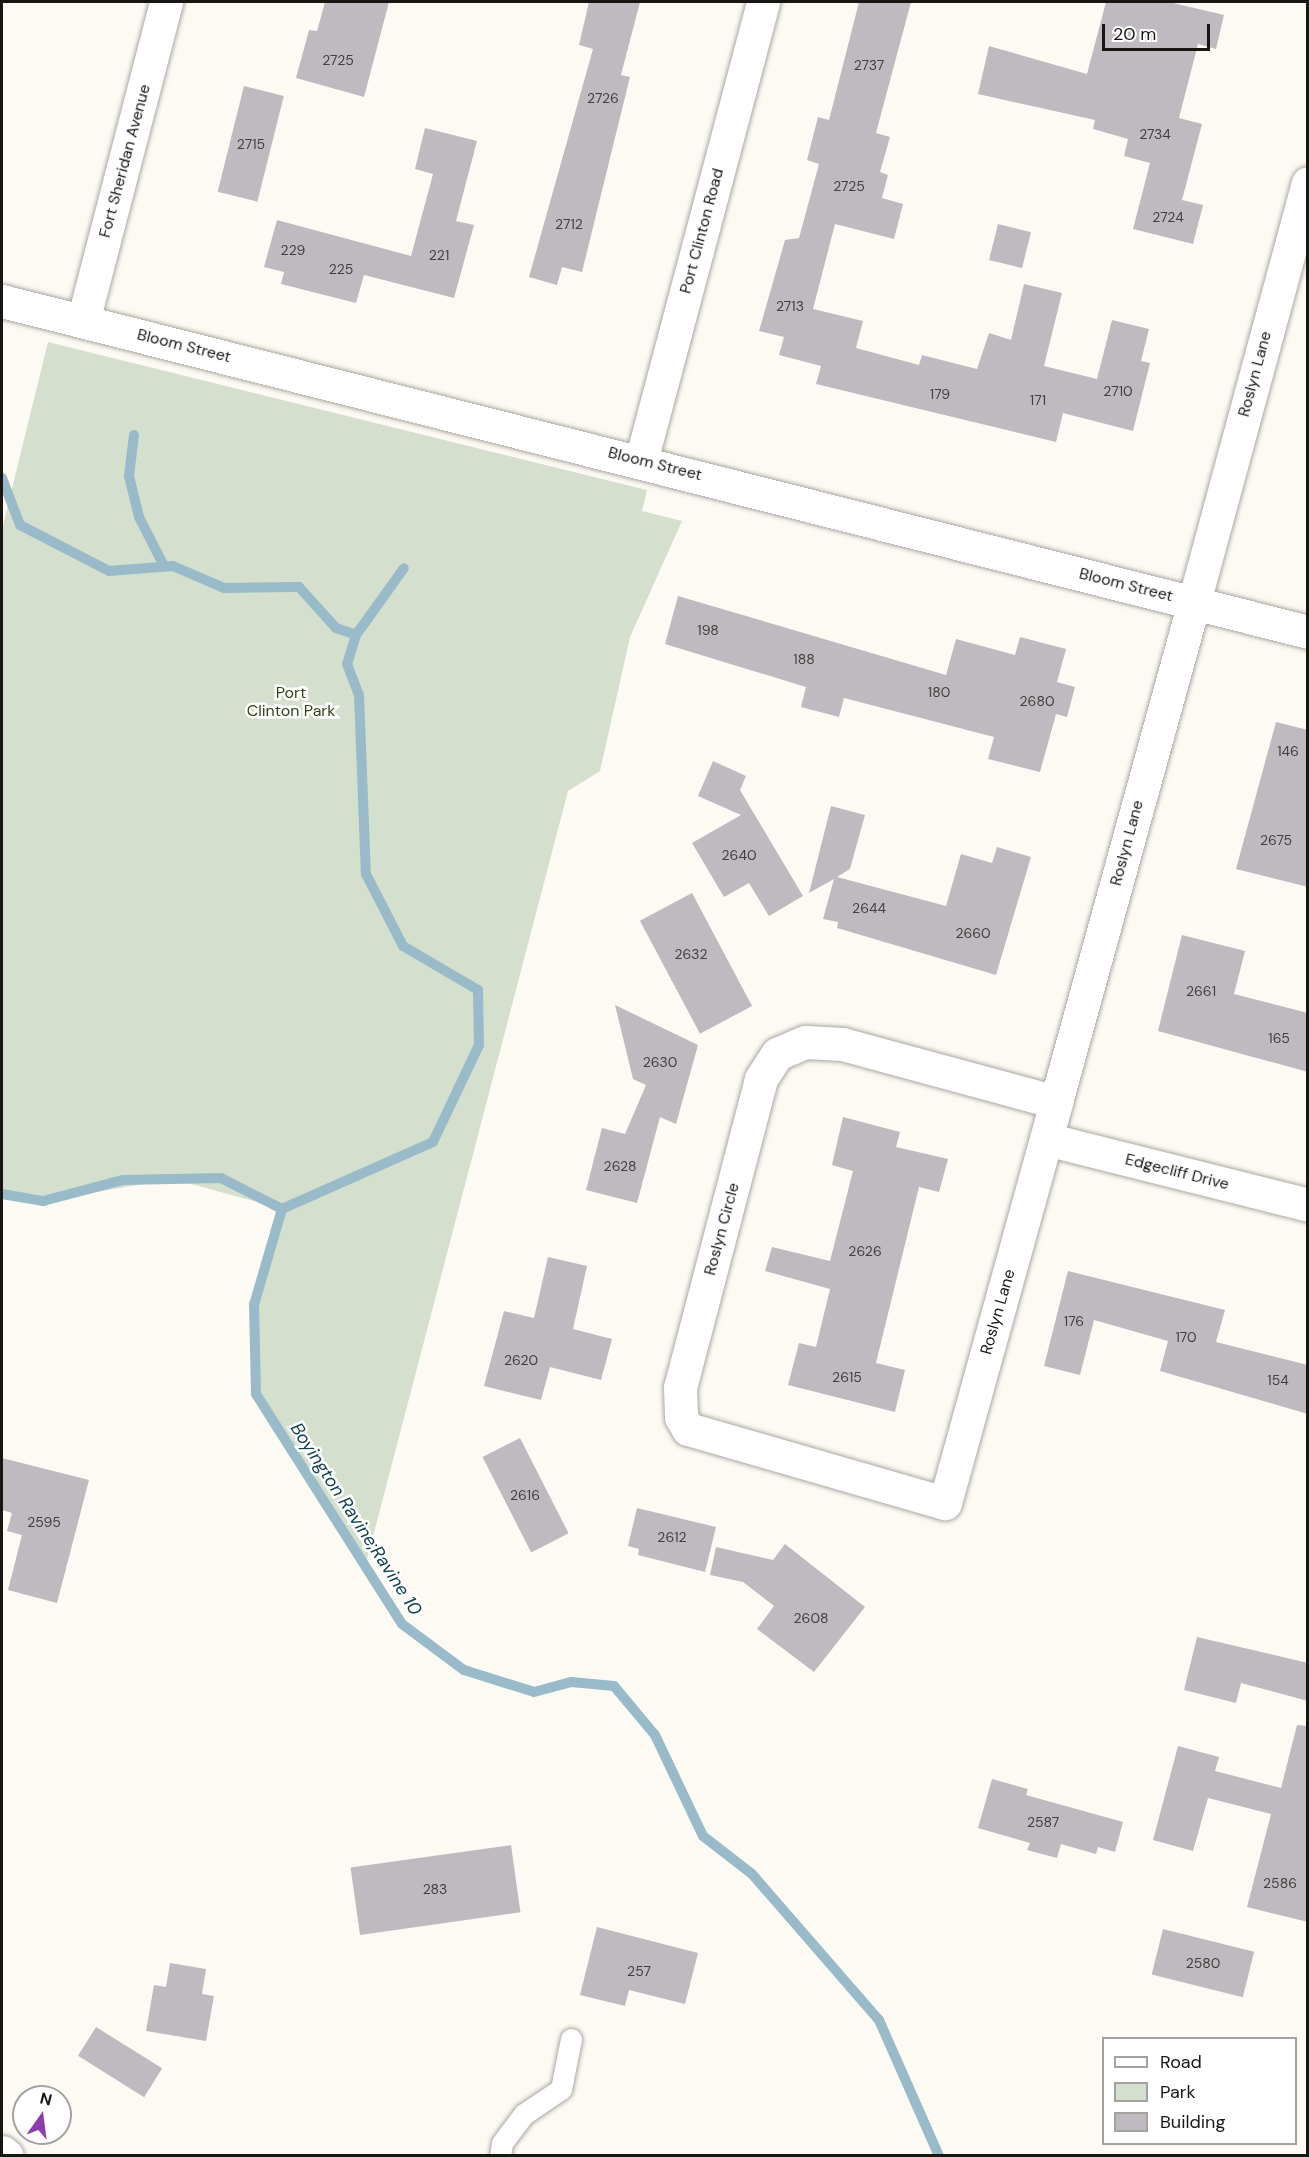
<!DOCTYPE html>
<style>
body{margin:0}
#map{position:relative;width:1309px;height:2157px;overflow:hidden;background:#fdfaf4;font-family:"DM Sans",sans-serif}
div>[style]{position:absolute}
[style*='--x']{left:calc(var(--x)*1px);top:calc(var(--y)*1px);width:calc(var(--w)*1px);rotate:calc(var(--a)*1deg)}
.green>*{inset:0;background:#d5dfcd}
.stream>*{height:10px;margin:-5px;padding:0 5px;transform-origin:5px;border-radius:5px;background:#99bbc9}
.building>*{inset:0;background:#bfbabf;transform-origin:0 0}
.roads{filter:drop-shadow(0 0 2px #aaa8a2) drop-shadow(0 0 2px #aaa8a2)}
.lane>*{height:21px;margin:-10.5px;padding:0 10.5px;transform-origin:10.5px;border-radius:10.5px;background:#fff}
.street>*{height:33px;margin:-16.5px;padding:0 16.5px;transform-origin:16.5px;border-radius:16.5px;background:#fff}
span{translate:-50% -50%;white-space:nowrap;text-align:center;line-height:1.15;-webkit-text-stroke:5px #fff;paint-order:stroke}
.number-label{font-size:14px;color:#413f3e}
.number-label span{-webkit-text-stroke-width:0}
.street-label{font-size:16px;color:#171613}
.park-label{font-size:16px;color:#2f4216}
.water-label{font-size:18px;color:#104151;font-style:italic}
.frame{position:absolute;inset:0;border:3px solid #171613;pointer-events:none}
.legend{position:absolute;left:1102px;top:2037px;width:195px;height:108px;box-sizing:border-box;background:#fff;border:2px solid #a2a2a1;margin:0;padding:8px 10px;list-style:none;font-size:18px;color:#171613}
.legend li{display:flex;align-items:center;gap:12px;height:30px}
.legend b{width:30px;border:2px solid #a2a2a1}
.north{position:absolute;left:12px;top:2085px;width:60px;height:60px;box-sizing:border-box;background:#fff;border:2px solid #a2a2a1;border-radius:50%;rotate:14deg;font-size:16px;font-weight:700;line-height:24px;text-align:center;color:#171613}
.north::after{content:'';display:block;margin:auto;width:21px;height:27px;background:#8c3dad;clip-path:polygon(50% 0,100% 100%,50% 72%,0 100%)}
.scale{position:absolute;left:1102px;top:24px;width:108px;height:27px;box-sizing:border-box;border:3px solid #171613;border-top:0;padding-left:8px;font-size:18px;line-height:21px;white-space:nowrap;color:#171613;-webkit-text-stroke:4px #fff;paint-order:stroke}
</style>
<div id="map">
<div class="green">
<div style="clip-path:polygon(48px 342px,647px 490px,642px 511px,682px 521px,630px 637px,600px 771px,568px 791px,365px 1567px,256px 1394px,254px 1305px,282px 1209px,173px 1179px,43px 1201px,2px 1194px,2px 529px)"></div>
</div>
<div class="stream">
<div style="--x:134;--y:435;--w:41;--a:97"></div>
<div style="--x:129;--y:476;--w:42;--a:76.3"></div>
<div style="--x:139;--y:517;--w:55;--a:63"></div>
<div style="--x:2;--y:478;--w:50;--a:69"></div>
<div style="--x:20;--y:525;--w:100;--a:27.3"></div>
<div style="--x:109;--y:571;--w:64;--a:-4.5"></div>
<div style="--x:173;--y:566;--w:56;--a:23.3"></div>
<div style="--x:224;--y:588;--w:75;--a:-0.8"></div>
<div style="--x:299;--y:587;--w:55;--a:47.9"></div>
<div style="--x:336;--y:628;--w:21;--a:19"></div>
<div style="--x:356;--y:635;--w:30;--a:107"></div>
<div style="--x:347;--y:664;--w:33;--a:69"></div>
<div style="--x:359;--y:695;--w:179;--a:87.8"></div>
<div style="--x:366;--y:874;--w:81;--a:62.8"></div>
<div style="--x:403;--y:946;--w:87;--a:30.4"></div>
<div style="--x:478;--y:990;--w:55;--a:89"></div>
<div style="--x:479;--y:1045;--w:107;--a:115.4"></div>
<div style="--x:433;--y:1142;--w:165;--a:156.1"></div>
<div style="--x:356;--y:635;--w:82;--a:-54.4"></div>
<div style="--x:2;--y:1194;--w:42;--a:9.7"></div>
<div style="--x:43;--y:1201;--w:83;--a:-14.7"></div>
<div style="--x:123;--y:1180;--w:98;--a:-1.2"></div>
<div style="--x:221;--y:1178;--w:68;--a:26.9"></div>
<div style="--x:282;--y:1209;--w:100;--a:106.3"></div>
<div style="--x:254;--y:1305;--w:89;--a:88.7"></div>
<div style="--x:256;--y:1394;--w:272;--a:57.6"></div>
<div style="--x:402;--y:1624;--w:77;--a:36.6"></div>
<div style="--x:464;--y:1670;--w:73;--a:17.4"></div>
<div style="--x:534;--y:1692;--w:38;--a:-15"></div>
<div style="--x:571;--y:1682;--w:43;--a:5.3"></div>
<div style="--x:614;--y:1686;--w:64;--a:50.1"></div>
<div style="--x:655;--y:1735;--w:112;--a:64.6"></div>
<div style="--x:703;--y:1836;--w:62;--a:37.8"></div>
<div style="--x:752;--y:1874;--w:194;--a:49"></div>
<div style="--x:879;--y:2020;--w:149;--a:66.2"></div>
</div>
<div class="building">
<div style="clip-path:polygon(325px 2px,389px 2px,364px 97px,296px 78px,309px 30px,317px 31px)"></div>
<div style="clip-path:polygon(589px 2px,640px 2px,621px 75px,630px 77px,582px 272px,562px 267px,557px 285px,529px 277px,593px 49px,579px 45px)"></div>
<div style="clip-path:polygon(859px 2px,911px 2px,876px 133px,890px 137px,880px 172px,888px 175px,882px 198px,903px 204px,894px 239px,835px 224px,813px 309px,863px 321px,856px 348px,919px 365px,922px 355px,977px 369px,989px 333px,1011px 340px,1024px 284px,1062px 293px,1044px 366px,1097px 379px,1112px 320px,1149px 329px,1141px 361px,1150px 363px,1133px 431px,1063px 413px,1056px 442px,816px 384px,821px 366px,779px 355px,784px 337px,759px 331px,785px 240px,799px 238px,819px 164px,807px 160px,818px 117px,829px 120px)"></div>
<div style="clip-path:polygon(1106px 2px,1169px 2px,1224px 15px,1216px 49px,1198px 44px,1179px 118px,1202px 124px,1182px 200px,1203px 205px,1193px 244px,1133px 229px,1150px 163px,1124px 156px,1128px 139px,1093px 129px,1095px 120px,978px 94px,989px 46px,1087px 74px)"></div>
<div style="left:244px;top:86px;width:41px;height:109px;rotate:14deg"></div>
<div style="clip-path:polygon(425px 128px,477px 141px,456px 221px,474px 225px,454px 298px,364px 275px,356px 303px,281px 284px,284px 272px,264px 267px,277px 220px,411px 256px,433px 174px,415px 169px)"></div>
<div style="left:998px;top:224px;width:34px;height:37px;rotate:14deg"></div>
<div style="clip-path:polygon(678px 596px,946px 675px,956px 639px,1015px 655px,1020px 637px,1066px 649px,1057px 682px,1075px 687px,1067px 717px,1056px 714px,1040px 772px,988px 759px,994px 737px,844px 698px,839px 717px,801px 707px,806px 687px,665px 644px)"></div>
<div style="clip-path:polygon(1276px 722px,1308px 730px,1308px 887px,1236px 869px)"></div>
<div style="clip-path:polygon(713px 761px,746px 776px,740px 790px,803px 896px,769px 916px,749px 883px,724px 897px,692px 843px,741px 815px,698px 796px)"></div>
<div style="clip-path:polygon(831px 806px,865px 815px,850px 869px,837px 877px,946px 906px,961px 854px,992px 863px,997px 847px,1031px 857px,996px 975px,837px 928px,838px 922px,823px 919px,834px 879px,809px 893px)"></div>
<div style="left:692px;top:893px;width:128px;height:59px;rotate:62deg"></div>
<div style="clip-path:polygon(1182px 935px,1245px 951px,1234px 994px,1308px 1013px,1308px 1072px,1158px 1031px)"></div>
<div style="clip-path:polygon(615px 1005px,698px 1045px,676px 1124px,660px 1117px,637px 1203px,586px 1190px,602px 1128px,625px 1134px,646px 1085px,633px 1079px)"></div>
<div style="clip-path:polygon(843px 1117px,900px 1132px,896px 1147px,948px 1159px,939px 1192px,919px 1187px,876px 1363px,905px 1370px,895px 1412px,788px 1385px,799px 1343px,816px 1347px,830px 1289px,765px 1271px,772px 1247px,830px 1261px,853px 1171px,832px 1165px)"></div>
<div style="clip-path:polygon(548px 1257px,587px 1266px,573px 1329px,612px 1339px,601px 1380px,550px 1367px,541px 1400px,484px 1386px,504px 1311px,534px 1318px)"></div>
<div style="clip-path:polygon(1068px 1271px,1225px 1310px,1216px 1342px,1308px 1365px,1308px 1414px,1160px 1371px,1168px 1341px,1094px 1320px,1080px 1375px,1044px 1366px)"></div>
<div style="left:520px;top:1438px;width:107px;height:42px;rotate:63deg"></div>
<div style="clip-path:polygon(2px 1458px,89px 1480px,57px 1603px,8px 1590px,22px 1535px,7px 1531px,12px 1513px,2px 1510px)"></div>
<div style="clip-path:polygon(637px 1508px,716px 1527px,705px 1572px,638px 1555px,639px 1549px,628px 1546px)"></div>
<div style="clip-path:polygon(785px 1544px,865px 1607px,814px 1672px,757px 1629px,774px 1606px,743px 1582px,710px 1575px,716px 1547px,773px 1560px)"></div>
<div style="clip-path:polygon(1197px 1637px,1308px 1663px,1308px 1701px,1241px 1683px,1236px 1703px,1184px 1690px)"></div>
<div style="clip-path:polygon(1297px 1725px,1308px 1726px,1308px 1922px,1247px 1907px,1271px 1814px,1208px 1798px,1193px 1851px,1153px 1840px,1178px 1746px,1219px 1757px,1215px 1771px,1281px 1788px)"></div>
<div style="clip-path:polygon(992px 1779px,1028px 1789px,1026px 1795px,1123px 1822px,1115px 1852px,1098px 1847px,1096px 1854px,1061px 1844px,1057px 1858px,1027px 1850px,1030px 1843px,978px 1828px)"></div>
<div style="left:511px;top:1845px;width:68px;height:162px;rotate:82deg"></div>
<div style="clip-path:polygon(597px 1927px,698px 1953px,685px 2004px,629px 1990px,625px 2006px,580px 1995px)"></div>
<div style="left:1163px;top:1929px;width:94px;height:47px;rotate:14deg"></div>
<div style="clip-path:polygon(170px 1963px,206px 1969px,202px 1994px,214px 1996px,206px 2041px,146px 2031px,154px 1985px,166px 1987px)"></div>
<div style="left:96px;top:2027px;width:78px;height:34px;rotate:32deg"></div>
</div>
<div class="roads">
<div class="lane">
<div style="--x:500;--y:2156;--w:13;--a:-81"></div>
<div style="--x:502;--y:2143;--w:36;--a:-53"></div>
<div style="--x:524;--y:2114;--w:45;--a:-34"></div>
<div style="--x:561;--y:2089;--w:51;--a:-78.7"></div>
</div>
<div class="street">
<div style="--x:2;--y:301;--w:1347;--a:14.22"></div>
<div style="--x:83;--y:321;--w:330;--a:-75.4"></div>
<div style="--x:641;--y:461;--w:475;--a:-75.1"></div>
<div style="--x:1056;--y:1102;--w:221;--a:-164.8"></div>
<div style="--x:843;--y:1044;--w:38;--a:-177"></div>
<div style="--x:805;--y:1042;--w:30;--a:157"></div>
<div style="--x:777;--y:1054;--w:30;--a:123"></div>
<div style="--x:761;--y:1079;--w:318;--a:104.7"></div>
<div style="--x:680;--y:1387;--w:30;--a:88"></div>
<div style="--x:681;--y:1417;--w:14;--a:60"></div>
<div style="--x:688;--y:1429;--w:267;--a:16.1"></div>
<div style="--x:945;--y:1503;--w:416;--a:-74.5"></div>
<div style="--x:1056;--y:1102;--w:519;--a:-74.57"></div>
<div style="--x:1194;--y:602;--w:434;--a:-74.8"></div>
<div style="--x:1046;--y:1139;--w:270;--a:14.1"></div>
<div style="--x:2;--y:2152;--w:6;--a:39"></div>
</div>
</div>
<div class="number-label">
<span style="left:338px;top:60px">2725</span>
<span style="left:869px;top:65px">2737</span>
<span style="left:603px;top:98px">2726</span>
<span style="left:1155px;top:134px">2734</span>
<span style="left:251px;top:144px">2715</span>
<span style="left:849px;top:186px">2725</span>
<span style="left:1168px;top:217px">2724</span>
<span style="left:569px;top:224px">2712</span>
<span style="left:293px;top:250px">229</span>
<span style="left:439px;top:255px">221</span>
<span style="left:341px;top:269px">225</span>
<span style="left:790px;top:306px">2713</span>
<span style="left:1118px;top:391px">2710</span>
<span style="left:940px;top:394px">179</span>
<span style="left:1038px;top:400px">171</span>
<span style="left:708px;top:630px">198</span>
<span style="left:804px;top:659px">188</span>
<span style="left:939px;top:692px">180</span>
<span style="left:1037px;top:701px">2680</span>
<span style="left:1288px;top:751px">146</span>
<span style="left:1276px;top:840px">2675</span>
<span style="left:739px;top:855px">2640</span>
<span style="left:869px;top:908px">2644</span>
<span style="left:973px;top:933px">2660</span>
<span style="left:691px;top:954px">2632</span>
<span style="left:1201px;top:991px">2661</span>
<span style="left:1279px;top:1038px">165</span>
<span style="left:660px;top:1062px">2630</span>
<span style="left:620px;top:1166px">2628</span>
<span style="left:865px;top:1251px">2626</span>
<span style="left:1074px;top:1321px">176</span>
<span style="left:1186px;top:1337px">170</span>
<span style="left:521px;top:1360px">2620</span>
<span style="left:847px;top:1377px">2615</span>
<span style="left:1278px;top:1380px">154</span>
<span style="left:525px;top:1495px">2616</span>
<span style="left:44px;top:1522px">2595</span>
<span style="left:672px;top:1537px">2612</span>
<span style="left:811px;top:1618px">2608</span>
<span style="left:1043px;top:1822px">2587</span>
<span style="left:1280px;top:1883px">2586</span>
<span style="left:435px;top:1889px">283</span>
<span style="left:1203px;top:1963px">2580</span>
<span style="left:639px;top:1971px">257</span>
</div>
<div class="street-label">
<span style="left:125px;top:161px;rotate:-75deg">Fort Sheridan Avenue</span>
<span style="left:702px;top:231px;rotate:-75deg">Port Clinton Road</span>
<span style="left:184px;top:346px;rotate:14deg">Bloom Street</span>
<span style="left:1255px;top:374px;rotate:-75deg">Roslyn Lane</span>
<span style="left:655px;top:464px;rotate:14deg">Bloom Street</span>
<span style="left:1126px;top:585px;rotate:14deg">Bloom Street</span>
<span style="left:1127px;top:843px;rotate:-75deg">Roslyn Lane</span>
<span style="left:1177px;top:1172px;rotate:14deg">Edgecliff Drive</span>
<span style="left:722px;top:1229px;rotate:-75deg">Roslyn Circle</span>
<span style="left:998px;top:1312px;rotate:-74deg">Roslyn Lane</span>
</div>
<div class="park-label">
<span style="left:291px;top:702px">Port<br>Clinton Park</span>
</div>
<div class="water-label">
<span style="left:356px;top:1519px;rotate:57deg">Boyington Ravine;Ravine 10</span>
</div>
<div class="frame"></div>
<ul class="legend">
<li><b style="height:8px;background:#fff"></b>Road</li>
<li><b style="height:16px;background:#d5dfcd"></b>Park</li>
<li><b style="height:16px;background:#bfbabf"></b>Building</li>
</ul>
<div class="north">N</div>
<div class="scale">20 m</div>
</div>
